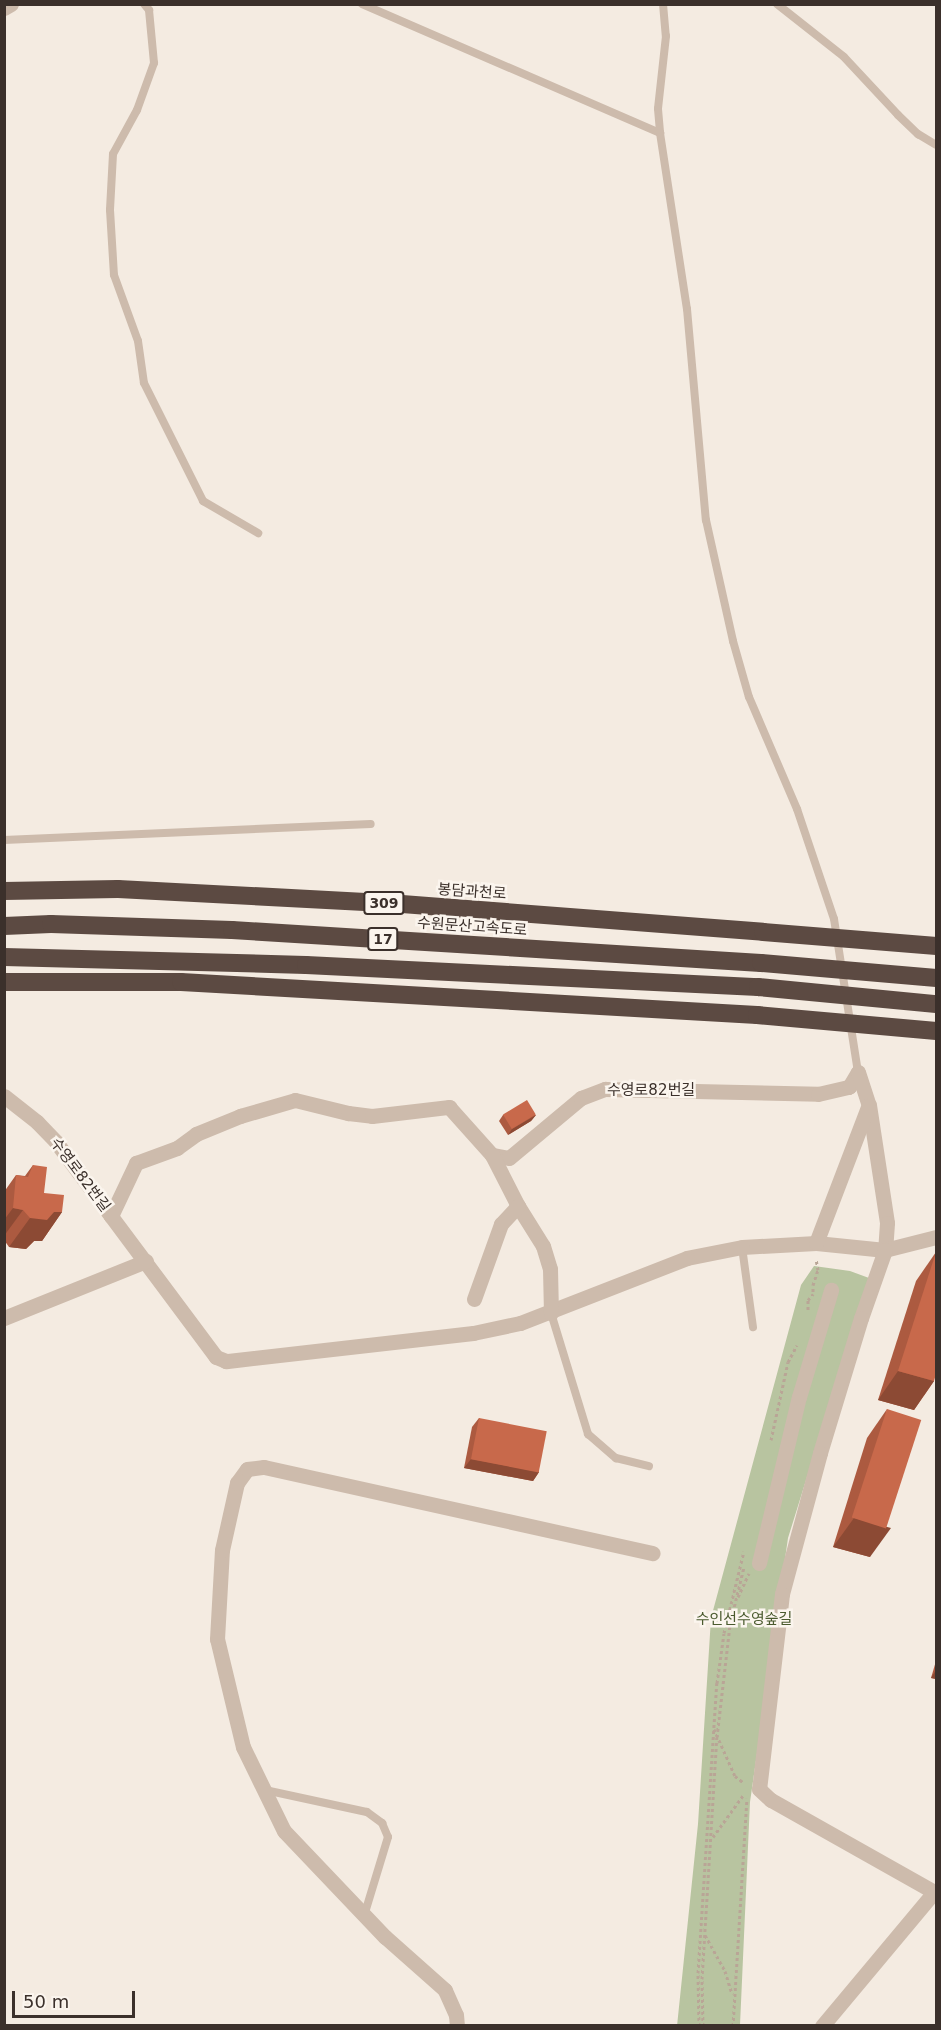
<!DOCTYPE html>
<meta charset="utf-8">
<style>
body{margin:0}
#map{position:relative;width:941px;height:2030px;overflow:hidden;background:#f4ebe1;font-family:"DejaVu Sans","Noto Sans KR",sans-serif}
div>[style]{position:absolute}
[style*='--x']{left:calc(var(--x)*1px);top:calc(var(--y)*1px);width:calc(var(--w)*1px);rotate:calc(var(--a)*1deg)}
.green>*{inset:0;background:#b8c4a0}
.path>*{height:3px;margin-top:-1.5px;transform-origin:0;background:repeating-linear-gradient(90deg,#b9a596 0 3px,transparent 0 6px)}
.lane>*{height:8px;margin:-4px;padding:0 4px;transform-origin:4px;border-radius:4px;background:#cdbbac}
.street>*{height:15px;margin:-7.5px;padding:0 7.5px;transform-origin:7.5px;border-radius:7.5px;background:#cdbbac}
.highway>*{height:18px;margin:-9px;padding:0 9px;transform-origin:9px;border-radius:9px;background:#5c4a42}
.highway-bridge>*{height:18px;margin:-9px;padding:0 9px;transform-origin:9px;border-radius:9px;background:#5c4a42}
.wall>*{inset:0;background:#ac5a40}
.shaded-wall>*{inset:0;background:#8c4a34}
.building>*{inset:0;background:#c8694b;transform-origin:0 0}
span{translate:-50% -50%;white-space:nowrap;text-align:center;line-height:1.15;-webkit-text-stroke:5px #fbf5ee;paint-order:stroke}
.shield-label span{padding:2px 4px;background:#fbf5ee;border:2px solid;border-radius:4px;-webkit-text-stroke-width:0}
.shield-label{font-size:14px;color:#3b302b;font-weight:700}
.street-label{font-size:15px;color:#3b302b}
.park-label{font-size:15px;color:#4a5a2e}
.frame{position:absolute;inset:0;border:6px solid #3b302b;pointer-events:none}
.scale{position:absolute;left:12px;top:1991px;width:123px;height:27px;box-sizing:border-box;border:3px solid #3b302b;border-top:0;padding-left:8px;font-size:18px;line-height:21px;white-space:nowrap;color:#3b302b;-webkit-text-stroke:4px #fbf5ee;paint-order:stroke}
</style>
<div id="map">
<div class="green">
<div style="clip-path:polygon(814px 1266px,850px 1271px,869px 1278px,788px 1538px,750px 1802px,740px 2025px,677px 2026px,698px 1824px,711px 1618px,801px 1285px)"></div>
</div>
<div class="path">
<div style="--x:813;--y:1292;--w:7;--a:-90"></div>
<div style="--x:813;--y:1285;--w:16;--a:-72"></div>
<div style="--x:818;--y:1270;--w:11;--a:-100"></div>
<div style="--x:808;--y:1310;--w:10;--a:-90"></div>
<div style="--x:808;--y:1300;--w:8;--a:-50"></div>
<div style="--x:771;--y:1440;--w:80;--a:-77.7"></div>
<div style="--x:788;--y:1362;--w:19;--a:-62"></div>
<div style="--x:738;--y:1597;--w:26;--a:-65"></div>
<div style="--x:714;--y:1729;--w:51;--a:65.9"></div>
<div style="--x:735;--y:1776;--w:11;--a:38"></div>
<div style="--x:713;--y:1837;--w:53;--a:-54.2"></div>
<div style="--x:705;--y:1935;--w:41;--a:60.9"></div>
<div style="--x:725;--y:1971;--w:24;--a:73"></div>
<div style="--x:699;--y:2026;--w:53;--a:-91.1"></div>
<div style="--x:698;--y:1973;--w:291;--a:-86.3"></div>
<div style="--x:717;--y:1683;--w:50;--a:-82"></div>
<div style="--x:724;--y:1633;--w:84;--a:-76.3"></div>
<div style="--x:703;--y:2026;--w:47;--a:-91.2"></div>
<div style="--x:702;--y:1979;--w:242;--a:-86.5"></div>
<div style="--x:717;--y:1737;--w:114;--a:-83.4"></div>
<div style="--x:730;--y:1624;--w:59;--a:-76.2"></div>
<div style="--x:733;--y:2026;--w:228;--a:-86.5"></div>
</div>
<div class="lane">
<div style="--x:144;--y:4;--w:8;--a:50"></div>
<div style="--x:149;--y:10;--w:53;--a:84.6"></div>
<div style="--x:154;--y:63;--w:50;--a:109.9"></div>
<div style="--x:137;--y:110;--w:50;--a:118.6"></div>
<div style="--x:113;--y:154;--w:56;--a:93.1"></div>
<div style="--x:110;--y:210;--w:65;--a:86.5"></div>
<div style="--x:114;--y:275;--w:70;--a:70"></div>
<div style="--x:138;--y:341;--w:42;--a:81.9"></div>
<div style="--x:144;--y:383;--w:132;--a:63.4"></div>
<div style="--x:203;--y:501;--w:64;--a:30.2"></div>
<div style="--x:362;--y:4;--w:325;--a:23.4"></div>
<div style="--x:663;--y:4;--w:32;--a:85"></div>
<div style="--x:666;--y:36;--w:73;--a:96.3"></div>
<div style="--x:658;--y:109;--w:24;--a:85"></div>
<div style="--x:660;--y:133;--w:178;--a:81.3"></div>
<div style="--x:687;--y:309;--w:212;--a:84.9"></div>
<div style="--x:706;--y:520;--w:124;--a:77.4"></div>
<div style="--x:733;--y:641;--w:58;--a:74.1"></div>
<div style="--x:749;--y:697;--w:122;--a:66.8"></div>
<div style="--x:797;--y:809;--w:116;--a:71.4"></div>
<div style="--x:834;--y:919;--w:155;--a:81.1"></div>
<div style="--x:777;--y:4;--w:85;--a:38.3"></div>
<div style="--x:844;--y:57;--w:79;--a:47"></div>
<div style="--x:898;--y:115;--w:28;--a:44"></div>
<div style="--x:918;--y:134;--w:21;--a:31"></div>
<div style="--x:4;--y:840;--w:367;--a:-2.5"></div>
<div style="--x:742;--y:1247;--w:81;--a:82.2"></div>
<div style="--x:551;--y:1313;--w:127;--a:73"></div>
<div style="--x:588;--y:1434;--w:37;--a:41"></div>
<div style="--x:616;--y:1458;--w:34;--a:14"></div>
<div style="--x:265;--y:1790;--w:104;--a:12.2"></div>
<div style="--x:367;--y:1812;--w:19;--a:36"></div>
<div style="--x:382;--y:1823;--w:15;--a:67"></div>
<div style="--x:388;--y:1837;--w:83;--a:106.9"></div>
</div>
<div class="street">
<div style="--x:4;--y:8;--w:8;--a:-30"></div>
<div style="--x:4;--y:1096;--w:42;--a:38.2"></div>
<div style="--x:37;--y:1122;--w:28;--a:46"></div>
<div style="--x:56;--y:1142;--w:92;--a:53.4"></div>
<div style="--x:111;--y:1216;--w:59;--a:-64.7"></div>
<div style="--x:136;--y:1163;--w:44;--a:-20.1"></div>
<div style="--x:177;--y:1148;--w:24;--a:-36"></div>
<div style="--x:196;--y:1134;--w:48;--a:-22.2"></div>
<div style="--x:240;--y:1116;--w:57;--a:-16.2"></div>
<div style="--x:295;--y:1100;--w:55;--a:13.8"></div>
<div style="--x:348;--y:1113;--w:24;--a:7"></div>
<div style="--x:372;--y:1116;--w:78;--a:-6.7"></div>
<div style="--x:449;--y:1107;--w:64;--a:48.1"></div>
<div style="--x:492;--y:1155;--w:17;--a:10"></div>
<div style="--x:509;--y:1158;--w:94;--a:-39.8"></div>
<div style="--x:581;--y:1098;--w:26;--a:-21"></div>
<div style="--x:605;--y:1089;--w:213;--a:1.3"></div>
<div style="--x:818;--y:1094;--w:32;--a:-13"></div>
<div style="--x:849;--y:1087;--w:17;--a:-59"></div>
<div style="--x:858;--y:1072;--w:35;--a:72"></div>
<div style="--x:869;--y:1105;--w:119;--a:81.3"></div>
<div style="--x:887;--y:1223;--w:27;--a:94"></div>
<div style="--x:885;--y:1250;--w:69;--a:-174.2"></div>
<div style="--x:816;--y:1243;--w:74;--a:176.9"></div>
<div style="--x:742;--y:1247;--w:56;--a:168.7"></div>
<div style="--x:687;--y:1258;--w:179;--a:158.7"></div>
<div style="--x:520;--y:1323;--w:48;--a:168"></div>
<div style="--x:473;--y:1333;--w:249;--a:173.5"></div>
<div style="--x:226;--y:1361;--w:11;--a:-158"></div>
<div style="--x:216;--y:1357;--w:176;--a:-126.7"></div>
<div style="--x:492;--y:1155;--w:57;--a:63"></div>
<div style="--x:518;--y:1206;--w:47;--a:58"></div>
<div style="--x:543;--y:1246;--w:24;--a:73"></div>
<div style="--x:550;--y:1269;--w:44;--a:88.7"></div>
<div style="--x:936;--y:1237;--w:53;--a:165.7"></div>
<div style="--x:885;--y:1250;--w:72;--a:109.4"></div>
<div style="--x:861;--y:1318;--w:141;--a:106.9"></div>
<div style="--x:820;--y:1453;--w:146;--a:105.1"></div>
<div style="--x:782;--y:1594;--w:196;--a:96.7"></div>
<div style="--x:759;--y:1789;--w:16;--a:43"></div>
<div style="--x:771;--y:1800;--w:189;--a:29.4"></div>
<div style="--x:816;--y:1243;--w:146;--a:-69.1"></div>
<div style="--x:474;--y:1299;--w:80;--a:-70.2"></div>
<div style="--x:501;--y:1224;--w:25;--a:-47"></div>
<div style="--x:4;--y:1318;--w:153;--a:-21.9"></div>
<div style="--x:759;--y:1563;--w:171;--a:-76.5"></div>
<div style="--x:799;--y:1397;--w:112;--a:-73.3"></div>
<div style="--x:457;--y:2026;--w:11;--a:-95"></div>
<div style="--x:456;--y:2015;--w:27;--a:-114"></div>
<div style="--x:445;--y:1990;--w:80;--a:-138.5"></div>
<div style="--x:385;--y:1937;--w:146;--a:-133.6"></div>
<div style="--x:284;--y:1831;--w:93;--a:-116"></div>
<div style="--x:243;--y:1747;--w:111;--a:-103.5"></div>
<div style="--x:217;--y:1639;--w:89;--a:-86.8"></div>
<div style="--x:222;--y:1550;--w:69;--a:-77.4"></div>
<div style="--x:237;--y:1483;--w:17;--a:-54"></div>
<div style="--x:247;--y:1469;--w:17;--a:-7"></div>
<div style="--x:264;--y:1467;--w:398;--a:12.5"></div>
<div style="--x:822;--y:2026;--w:175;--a:-50.1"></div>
</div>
<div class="highway">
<div style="--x:4;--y:891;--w:114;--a:-1"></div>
<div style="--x:118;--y:889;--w:271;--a:3"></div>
<div style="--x:389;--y:903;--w:375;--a:4.4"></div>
<div style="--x:4;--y:926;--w:47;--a:-2.4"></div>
<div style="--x:51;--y:924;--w:181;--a:1.9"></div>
<div style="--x:232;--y:930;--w:530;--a:3.57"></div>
<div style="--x:4;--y:957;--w:302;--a:1.5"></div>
<div style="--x:306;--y:965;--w:453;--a:2.8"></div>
<div style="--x:4;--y:982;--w:177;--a:0"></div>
<div style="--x:181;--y:982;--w:577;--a:3.28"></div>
</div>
<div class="highway-bridge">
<div style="--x:763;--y:932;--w:174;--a:4.6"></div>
<div style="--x:761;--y:963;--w:176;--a:4.9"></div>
<div style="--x:758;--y:987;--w:179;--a:5.5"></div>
<div style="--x:757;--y:1015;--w:180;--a:5.1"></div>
</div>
<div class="wall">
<div style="clip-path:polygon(503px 1115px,536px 1115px,531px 1121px,508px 1135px,499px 1121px)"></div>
<div style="clip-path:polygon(33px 1165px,44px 1193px,62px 1212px,42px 1241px,34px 1241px,26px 1249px,9px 1247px,4px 1240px,4px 1192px,16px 1175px,25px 1176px)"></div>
<div style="clip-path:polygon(936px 1252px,934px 1381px,914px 1410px,878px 1400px,916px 1281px)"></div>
<div style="clip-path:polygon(887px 1409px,870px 1557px,833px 1547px,867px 1438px)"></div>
<div style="clip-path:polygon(479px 1418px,539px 1472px,533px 1481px,464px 1468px,472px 1427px)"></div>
<div style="clip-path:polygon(936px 1661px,936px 1679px,931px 1678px)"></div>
</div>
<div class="shaded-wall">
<div style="clip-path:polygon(536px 1115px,531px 1121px,508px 1135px,512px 1129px)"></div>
<div style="clip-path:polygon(13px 1208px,23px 1210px,4px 1236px,4px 1220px)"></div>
<div style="clip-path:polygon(54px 1212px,62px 1212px,42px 1241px,34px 1241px,26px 1249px,9px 1247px,30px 1218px)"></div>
<div style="clip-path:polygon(898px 1371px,934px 1381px,914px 1410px,878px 1400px)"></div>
<div style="clip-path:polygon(471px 1459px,539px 1472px,533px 1481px,464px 1468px)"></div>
<div style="clip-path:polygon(854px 1518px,891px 1528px,870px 1557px,833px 1547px)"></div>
<div style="clip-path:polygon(936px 1670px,936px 1679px,931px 1678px)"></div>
</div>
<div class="building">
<div style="left:527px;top:1100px;width:17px;height:28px;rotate:59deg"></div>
<div style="clip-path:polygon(33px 1165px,47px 1167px,44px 1193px,64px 1195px,62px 1212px,54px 1212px,47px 1220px,30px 1218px,23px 1210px,13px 1208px,16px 1175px,28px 1177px)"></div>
<div style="clip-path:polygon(936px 1252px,936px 1374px,934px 1381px,898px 1371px)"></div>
<div style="left:887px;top:1409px;width:36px;height:114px;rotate:18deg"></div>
<div style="left:479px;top:1418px;width:69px;height:42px;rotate:11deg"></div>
</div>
<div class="shield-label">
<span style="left:384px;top:903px">309</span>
<span style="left:383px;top:939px">17</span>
</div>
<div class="street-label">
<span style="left:472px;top:892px;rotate:4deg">봉담과천로</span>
<span style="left:472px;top:927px;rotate:4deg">수원문산고속도로</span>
<span style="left:651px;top:1091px">수영로82번길</span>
<span style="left:80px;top:1175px;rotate:53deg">수영로82번길</span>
</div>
<div class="park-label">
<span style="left:744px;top:1620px">수인선수영숲길</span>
</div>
<div class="frame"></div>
<div class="scale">50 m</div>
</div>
